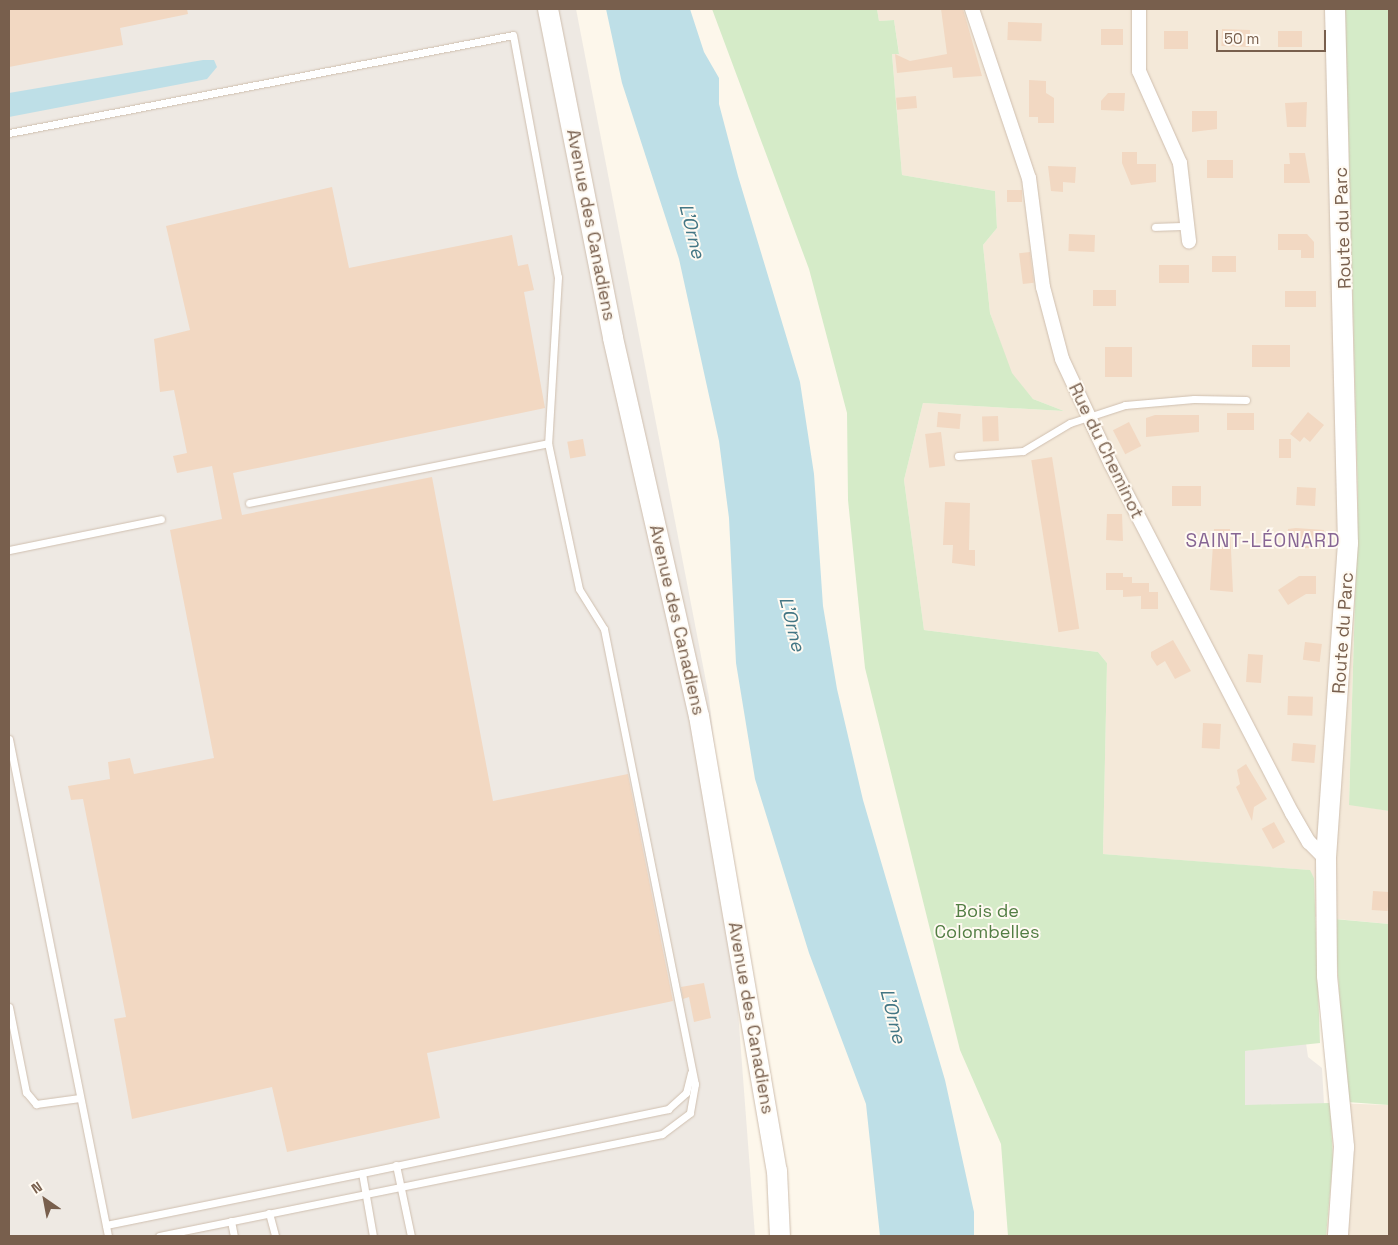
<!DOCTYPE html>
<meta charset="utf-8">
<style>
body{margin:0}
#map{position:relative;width:1398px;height:1245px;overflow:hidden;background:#fdf7eb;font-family:"Space Grotesk",sans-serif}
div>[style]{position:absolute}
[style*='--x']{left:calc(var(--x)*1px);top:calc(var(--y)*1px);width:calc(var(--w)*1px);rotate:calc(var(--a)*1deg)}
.residential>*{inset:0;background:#f4e9d9}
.industrial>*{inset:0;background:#eee9e3}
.green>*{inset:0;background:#d5ebc8}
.water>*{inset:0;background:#bedfe7}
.building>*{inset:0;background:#f2d8c2;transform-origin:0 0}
.roads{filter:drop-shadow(0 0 1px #cfbfaf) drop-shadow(0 0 1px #cfbfaf)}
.lane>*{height:7px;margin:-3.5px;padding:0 3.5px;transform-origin:3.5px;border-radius:3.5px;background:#fff}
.street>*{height:14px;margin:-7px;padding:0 7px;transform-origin:7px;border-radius:7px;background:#fff}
.secondary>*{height:20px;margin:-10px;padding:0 10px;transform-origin:10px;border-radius:10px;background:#fff}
span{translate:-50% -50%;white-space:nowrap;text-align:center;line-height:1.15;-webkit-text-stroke:4px #fffaf2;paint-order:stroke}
.street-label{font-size:18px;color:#785f4d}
.park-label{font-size:18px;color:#537e44}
.water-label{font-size:19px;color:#437684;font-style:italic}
.neighbourhood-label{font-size:19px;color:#876694;letter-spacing:1px}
.frame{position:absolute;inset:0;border:10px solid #785f4d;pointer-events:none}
.north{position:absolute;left:20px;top:1175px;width:50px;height:50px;-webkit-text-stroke:4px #fffaf2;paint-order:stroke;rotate:327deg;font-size:14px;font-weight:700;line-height:20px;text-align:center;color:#785f4d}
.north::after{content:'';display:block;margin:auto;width:18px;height:22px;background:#785f4d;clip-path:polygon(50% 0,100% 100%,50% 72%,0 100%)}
.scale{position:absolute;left:1216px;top:30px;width:110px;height:22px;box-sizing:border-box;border:2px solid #785f4d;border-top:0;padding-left:6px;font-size:15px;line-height:18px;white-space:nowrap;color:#785f4d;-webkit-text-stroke:4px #fffaf2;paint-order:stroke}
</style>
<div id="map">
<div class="residential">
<div style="clip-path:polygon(877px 9px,1345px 9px,1358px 496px,1349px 804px,1389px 811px,1389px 924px,1315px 917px,1314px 878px,1309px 870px,1103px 854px,1107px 663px,1098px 652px,924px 630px,904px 480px,923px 403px,1064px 411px,1033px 399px,1011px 373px,990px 313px,983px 245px,997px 228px,995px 191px,902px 175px,892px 54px,899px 53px,894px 20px,879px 21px)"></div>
<div style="clip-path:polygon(1330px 1103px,1389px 1105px,1389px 1236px,1326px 1236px,1333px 1160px)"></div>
</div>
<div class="industrial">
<div style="clip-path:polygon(9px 9px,576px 9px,709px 697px,726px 853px,755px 1236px,9px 1236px)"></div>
<div style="clip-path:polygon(1306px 1043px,1308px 1057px,1322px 1068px,1324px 1104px,1245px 1106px,1245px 1051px)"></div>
</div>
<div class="green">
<div style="clip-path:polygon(712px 9px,877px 9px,879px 21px,894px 20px,899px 54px,892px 54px,902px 175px,995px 191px,997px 228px,983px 245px,990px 313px,1012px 373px,1033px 399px,1064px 411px,923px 403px,904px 480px,924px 630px,1098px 652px,1107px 663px,1103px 854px,1310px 870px,1314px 878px,1320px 1043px,1245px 1051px,1245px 1105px,1330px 1103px,1333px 1160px,1326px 1236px,1008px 1236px,1001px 1144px,960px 1050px,865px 668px,848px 500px,847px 413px,809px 269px)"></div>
<div style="clip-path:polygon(1345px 9px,1389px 9px,1389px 811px,1349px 805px,1358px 496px)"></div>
<div style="clip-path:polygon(1334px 919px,1389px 924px,1389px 1105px,1347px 1102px)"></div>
</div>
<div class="water">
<div style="clip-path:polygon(606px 9px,690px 9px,704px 52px,719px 78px,719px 104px,738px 176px,800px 382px,814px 474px,823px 606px,837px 689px,863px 800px,945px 1080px,974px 1212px,974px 1236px,880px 1236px,866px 1104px,809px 953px,755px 779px,736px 663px,729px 518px,719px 441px,679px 259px,622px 83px)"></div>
<div style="clip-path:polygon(203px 60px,214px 60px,217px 67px,207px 79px,9px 117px,9px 93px)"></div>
</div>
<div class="building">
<div style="clip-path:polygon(9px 9px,187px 9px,188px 14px,120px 28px,123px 45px,9px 67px)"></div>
<div style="clip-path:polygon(941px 9px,963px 9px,982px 76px,953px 78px,952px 67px,897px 73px,895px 54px,910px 61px,947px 54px)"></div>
<div style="left:1008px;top:22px;width:34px;height:18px;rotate:2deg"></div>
<div style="left:1101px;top:29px;width:22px;height:16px"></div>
<div style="left:1222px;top:29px;width:28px;height:17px;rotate:2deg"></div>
<div style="left:1164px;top:31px;width:24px;height:18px"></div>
<div style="left:1278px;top:31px;width:24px;height:16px"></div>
<div style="clip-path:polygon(1029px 80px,1046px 81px,1046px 93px,1054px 98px,1054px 123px,1038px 123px,1038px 117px,1029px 117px)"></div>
<div style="clip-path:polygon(1108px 93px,1125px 93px,1124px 111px,1101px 110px,1101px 101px)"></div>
<div style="left:916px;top:96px;width:12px;height:20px;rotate:85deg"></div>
<div style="clip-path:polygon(1307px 102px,1306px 127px,1287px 127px,1285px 103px)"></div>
<div style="clip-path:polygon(1192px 111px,1217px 111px,1217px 129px,1192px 132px)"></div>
<div style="clip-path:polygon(1122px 152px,1137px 152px,1137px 164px,1156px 164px,1156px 182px,1131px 185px,1122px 163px)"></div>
<div style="clip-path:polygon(1289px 153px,1305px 153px,1310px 183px,1284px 183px,1284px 164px,1290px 164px)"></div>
<div style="left:1207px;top:160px;width:26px;height:18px"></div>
<div style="clip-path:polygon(1048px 166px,1076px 167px,1075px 183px,1063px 182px,1063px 192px,1051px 191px)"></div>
<div style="clip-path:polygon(332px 187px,349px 268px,512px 235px,518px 266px,528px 264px,534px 290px,524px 292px,545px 408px,233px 473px,242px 515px,432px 477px,493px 801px,628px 774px,673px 1001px,427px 1053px,440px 1118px,287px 1152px,272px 1087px,132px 1119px,114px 1019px,126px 1017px,83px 799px,71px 800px,68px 786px,110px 779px,108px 762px,125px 759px,130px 758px,134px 774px,214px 758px,170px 530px,222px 519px,212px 466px,177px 473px,173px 456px,187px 453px,174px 390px,160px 392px,154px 339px,190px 330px,166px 226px)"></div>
<div style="left:1007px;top:190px;width:15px;height:12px"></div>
<div style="left:1069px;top:234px;width:26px;height:17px;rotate:2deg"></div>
<div style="clip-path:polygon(1278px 234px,1307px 234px,1314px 242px,1314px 258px,1301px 258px,1301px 250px,1278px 250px)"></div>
<div style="left:1030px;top:252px;width:31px;height:11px;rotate:83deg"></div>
<div style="left:1236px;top:256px;width:16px;height:24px;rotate:90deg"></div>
<div style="left:1159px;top:265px;width:30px;height:18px"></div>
<div style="left:1093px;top:290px;width:23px;height:16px"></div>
<div style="left:1316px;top:291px;width:16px;height:31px;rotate:90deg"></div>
<div style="left:1290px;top:345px;width:22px;height:38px;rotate:90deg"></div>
<div style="left:1132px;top:347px;width:30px;height:27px;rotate:90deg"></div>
<div style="left:938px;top:412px;width:23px;height:15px;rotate:5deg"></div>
<div style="clip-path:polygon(1308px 412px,1324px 425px,1310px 442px,1304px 437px,1300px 442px,1290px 434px)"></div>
<div style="left:1254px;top:413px;width:17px;height:27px;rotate:90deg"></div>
<div style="clip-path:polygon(1155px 415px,1199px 415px,1199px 432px,1146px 437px,1146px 418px)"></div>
<div style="left:998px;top:416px;width:25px;height:16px;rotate:88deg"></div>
<div style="left:1129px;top:422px;width:27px;height:18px;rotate:63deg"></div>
<div style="left:941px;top:432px;width:34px;height:16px;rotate:83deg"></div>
<div style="left:583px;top:439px;width:17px;height:16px;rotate:80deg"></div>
<div style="left:1279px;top:439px;width:12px;height:19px"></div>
<div style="left:1052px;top:457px;width:174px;height:21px;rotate:81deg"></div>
<div style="left:1172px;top:486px;width:29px;height:20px"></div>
<div style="left:1297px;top:487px;width:19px;height:18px;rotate:3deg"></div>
<div style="clip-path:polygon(945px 502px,970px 503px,969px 550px,975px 550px,975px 566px,952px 563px,953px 545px,943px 545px)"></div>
<div style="clip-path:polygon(1107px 514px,1122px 514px,1123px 541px,1106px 540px)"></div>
<div style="clip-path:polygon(1296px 528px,1324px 530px,1323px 541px,1313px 541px,1313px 548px,1296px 548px,1296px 541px,1287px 540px,1288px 529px)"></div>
<div style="clip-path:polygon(1214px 529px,1230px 529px,1233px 592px,1210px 590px)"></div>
<div style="clip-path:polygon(1106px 573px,1123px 573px,1123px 577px,1132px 577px,1132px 583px,1149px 583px,1149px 592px,1158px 592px,1158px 609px,1141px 609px,1141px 596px,1123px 597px,1123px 590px,1106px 590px)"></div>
<div style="clip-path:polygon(1299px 576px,1316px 576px,1316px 594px,1306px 594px,1288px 605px,1278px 590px)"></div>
<div style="clip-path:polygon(1173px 640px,1191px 671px,1175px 679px,1165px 661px,1157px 666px,1151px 657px,1151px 652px)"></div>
<div style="left:1305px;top:642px;width:17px;height:18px;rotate:7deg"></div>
<div style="left:1248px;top:654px;width:15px;height:28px;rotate:4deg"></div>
<div style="left:1288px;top:696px;width:25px;height:19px;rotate:2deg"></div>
<div style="left:1203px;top:723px;width:18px;height:25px;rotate:3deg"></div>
<div style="left:1293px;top:743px;width:23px;height:18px;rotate:5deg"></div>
<div style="clip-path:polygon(1246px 764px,1267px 799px,1254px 807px,1252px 821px,1236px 787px,1240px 784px,1237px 770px)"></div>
<div style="left:1274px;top:822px;width:23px;height:14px;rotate:61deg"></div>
<div style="left:1373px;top:891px;width:16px;height:19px;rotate:4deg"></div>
<div style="clip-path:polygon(704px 983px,711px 1018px,694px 1022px,689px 997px,683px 999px,681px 987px)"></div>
</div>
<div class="roads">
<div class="lane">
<div style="--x:9;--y:133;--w:513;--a:-11"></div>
<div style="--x:513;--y:35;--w:246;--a:79.5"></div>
<div style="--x:558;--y:277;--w:166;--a:93.4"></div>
<div style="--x:548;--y:443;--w:149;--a:78"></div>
<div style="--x:579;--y:589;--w:47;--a:58"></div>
<div style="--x:604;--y:629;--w:464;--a:78.7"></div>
<div style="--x:695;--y:1084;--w:29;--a:100"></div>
<div style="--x:690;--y:1113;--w:35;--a:143"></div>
<div style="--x:662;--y:1134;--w:513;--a:168.54"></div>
<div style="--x:1155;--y:227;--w:31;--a:-2"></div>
<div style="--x:958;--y:456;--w:65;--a:-4.4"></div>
<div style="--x:1023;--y:451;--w:55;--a:-30.8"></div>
<div style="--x:1070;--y:423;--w:58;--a:-18.1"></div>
<div style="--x:1125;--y:405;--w:69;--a:-5"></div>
<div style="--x:1194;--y:399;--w:52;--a:1.1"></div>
<div style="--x:249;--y:503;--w:305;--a:-11.3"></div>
<div style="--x:9;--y:550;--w:155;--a:-11.5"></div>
<div style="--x:9;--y:739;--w:507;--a:78.73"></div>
<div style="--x:9;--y:1007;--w:87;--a:78.7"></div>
<div style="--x:26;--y:1092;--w:16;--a:50"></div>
<div style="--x:36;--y:1104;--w:44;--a:-7.8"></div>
<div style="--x:396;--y:1165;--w:73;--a:78.1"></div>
<div style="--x:362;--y:1173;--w:313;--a:-11.8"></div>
<div style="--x:668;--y:1109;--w:24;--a:-42"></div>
<div style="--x:686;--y:1093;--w:21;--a:-76"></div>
<div style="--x:269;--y:1213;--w:24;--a:75"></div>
<div style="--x:231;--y:1221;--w:15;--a:79"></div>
<div style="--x:106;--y:1225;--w:261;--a:-11.5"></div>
<div style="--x:362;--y:1173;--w:64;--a:80.1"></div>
</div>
<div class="street">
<div style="--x:972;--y:9;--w:178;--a:71.4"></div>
<div style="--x:1029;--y:178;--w:110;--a:82.7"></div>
<div style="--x:1043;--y:287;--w:74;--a:75.2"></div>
<div style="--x:1062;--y:359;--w:116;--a:65"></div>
<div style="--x:1111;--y:464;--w:393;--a:62.6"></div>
<div style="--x:1292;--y:813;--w:34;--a:60"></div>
<div style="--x:1309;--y:842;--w:24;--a:45"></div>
<div style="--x:1139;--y:9;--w:62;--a:90"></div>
<div style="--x:1139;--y:71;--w:101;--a:66"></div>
<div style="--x:1180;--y:163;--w:79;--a:83.4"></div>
</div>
<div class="secondary">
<div style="--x:548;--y:9;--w:335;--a:78.8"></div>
<div style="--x:613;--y:338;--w:388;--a:77.2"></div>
<div style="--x:699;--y:716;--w:462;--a:80.3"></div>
<div style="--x:777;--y:1171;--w:65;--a:87.4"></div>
<div style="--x:1335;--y:9;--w:534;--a:88.61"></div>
<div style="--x:1348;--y:543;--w:317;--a:94"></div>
<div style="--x:1326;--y:859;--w:117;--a:89.5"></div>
<div style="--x:1327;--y:976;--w:172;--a:84.3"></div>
<div style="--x:1344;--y:1147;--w:89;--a:93.9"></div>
</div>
</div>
<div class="street-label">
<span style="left:591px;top:225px;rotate:79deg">Avenue des Canadiens</span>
<span style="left:1343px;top:228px;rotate:-92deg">Route du Parc</span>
<span style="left:1106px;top:451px;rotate:64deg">Rue du Cheminot</span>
<span style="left:677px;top:620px;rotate:77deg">Avenue des Canadiens</span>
<span style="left:1343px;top:633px;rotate:-86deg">Route du Parc</span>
<span style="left:751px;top:1018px;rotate:80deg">Avenue des Canadiens</span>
</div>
<div class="park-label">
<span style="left:987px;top:922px">Bois de<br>Colombelles</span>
</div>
<div class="water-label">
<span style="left:692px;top:231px;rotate:76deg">L'Orne</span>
<span style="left:792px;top:624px;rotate:76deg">L'Orne</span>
<span style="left:893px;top:1016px;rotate:76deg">L'Orne</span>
</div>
<div class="neighbourhood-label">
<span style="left:1263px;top:541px">SAINT-LÉONARD</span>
</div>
<div class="frame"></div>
<div class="north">N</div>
<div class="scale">50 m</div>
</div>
